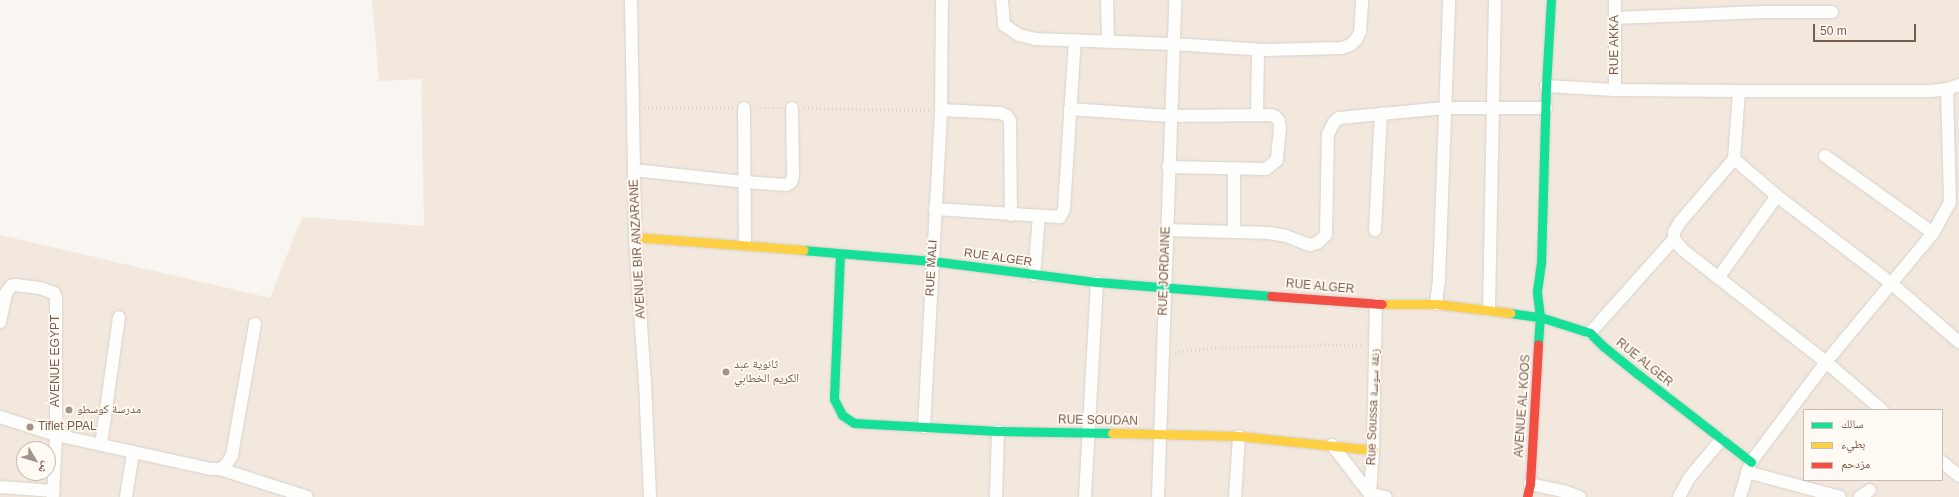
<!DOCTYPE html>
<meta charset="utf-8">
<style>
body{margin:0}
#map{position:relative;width:1959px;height:497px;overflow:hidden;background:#f9f5f0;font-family:Helvetica,"Noto Naskh Arabic",sans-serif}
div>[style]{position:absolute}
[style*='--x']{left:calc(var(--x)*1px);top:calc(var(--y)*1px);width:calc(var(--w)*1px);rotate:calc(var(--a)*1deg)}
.residential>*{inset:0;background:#f2e8de}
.path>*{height:2.5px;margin-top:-1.25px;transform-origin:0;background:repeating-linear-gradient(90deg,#dcd5d0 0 1px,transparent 0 4px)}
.roads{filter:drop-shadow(0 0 1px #d7d1cb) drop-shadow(0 0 1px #d7d1cb)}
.street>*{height:12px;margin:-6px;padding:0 6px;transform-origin:6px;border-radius:6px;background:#fefefd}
.fast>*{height:9px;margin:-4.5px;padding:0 4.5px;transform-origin:4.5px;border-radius:4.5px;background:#16e098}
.slow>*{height:9px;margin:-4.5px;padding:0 4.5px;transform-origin:4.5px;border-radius:4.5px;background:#ffcf43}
.jam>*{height:9px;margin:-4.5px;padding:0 4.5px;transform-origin:4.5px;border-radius:4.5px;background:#f24e42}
.dots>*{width:11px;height:11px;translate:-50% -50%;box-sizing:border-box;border:2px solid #fffaf3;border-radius:50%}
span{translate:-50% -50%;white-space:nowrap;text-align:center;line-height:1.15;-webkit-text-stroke:3.5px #fffaf3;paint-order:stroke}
.street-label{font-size:12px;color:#7a5c4d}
.poi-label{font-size:12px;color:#7a5c4d}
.left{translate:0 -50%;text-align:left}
.legend{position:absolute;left:1803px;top:409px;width:140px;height:72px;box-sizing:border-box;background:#fffaf3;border:1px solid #cabbb1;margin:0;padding:5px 7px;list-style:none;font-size:12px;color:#7a5c4d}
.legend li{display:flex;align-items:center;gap:8px;height:20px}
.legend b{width:20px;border:1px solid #cabbb1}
.north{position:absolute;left:16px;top:441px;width:40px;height:40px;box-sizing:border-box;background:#fffaf3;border:1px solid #cabbb1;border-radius:50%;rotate:128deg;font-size:11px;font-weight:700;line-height:16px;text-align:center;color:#7a5c4d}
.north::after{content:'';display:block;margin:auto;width:14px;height:18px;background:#a69286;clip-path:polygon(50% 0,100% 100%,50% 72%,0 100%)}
.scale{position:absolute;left:1813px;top:24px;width:103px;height:18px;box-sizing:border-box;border:2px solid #7a5c4d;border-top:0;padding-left:5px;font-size:12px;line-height:14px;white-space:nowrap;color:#7a5c4d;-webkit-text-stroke:3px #fffaf3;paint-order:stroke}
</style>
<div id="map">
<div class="residential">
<div style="clip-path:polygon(evenodd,372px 0,1959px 0,1959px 497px,0 497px,0 235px,270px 298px,302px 217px,424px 226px,421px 79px,379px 81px,372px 0,1804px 410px,1942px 410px,1942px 480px,1804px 480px,1804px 410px,372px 0,24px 449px,48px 449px,48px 473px,24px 473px,24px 449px)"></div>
</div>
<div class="path">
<div style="--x:644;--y:107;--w:89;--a:0.6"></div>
<div style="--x:756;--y:108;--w:25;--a:0"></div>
<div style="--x:804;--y:108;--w:125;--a:0.9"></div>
<div style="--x:1175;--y:352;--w:47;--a:-6.1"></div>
<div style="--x:1222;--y:347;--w:88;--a:-0.7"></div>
<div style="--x:1310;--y:346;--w:10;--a:-11"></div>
<div style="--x:1320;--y:344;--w:43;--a:1.3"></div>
</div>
<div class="roads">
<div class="street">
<div style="--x:631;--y:0;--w:237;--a:89"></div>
<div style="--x:635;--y:237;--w:145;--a:86.1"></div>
<div style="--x:645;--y:382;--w:115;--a:87.5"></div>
<div style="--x:1002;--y:0;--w:25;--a:85"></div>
<div style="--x:1004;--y:25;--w:18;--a:34"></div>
<div style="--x:1019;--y:35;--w:16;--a:14"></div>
<div style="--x:1035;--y:39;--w:138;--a:2.1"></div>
<div style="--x:1173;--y:44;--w:92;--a:3.7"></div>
<div style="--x:1265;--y:50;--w:77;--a:-1.5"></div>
<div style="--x:1342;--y:48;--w:9;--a:-21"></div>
<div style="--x:1350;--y:45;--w:8;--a:-40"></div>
<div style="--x:1356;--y:40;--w:9;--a:-63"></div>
<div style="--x:1360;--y:32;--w:32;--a:-86"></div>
<div style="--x:1107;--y:0;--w:42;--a:88.6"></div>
<div style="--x:1615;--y:0;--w:90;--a:90"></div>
<div style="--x:1615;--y:18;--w:147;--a:-2.3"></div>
<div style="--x:1762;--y:12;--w:70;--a:0"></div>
<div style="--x:1546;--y:86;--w:69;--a:3.3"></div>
<div style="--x:1615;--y:90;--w:124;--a:0.5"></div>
<div style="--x:1739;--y:91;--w:192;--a:0"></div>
<div style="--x:1931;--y:91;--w:16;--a:-7"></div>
<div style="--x:1739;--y:91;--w:68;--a:94.2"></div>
<div style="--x:1734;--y:159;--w:83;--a:130.6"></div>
<div style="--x:1680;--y:222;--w:12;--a:121"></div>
<div style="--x:1674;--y:232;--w:7;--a:90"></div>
<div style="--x:1674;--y:239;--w:14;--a:51"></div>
<div style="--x:1683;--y:250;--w:182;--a:38.1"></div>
<div style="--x:1826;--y:362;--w:74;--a:40.6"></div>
<div style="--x:744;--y:108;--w:136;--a:89.6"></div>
<div style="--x:1070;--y:109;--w:100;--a:4"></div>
<div style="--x:1170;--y:116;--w:101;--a:-0.6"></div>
<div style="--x:1271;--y:115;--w:5;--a:22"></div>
<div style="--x:1276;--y:117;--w:5;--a:53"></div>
<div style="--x:1279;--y:121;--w:8;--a:83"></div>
<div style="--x:1280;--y:129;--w:31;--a:96"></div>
<div style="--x:1277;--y:160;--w:14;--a:141"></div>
<div style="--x:1266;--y:169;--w:98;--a:-178.8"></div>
<div style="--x:941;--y:110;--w:60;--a:2.9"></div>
<div style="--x:1001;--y:113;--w:7;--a:27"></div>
<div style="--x:1007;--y:116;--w:6;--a:59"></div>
<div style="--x:1010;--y:121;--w:94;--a:89.4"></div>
<div style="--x:1257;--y:115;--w:65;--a:-89.1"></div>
<div style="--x:1825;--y:156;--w:133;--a:35.5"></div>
<div style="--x:1734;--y:159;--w:57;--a:40.7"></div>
<div style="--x:1777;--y:196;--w:145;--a:37.4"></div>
<div style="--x:1892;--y:284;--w:89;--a:40.9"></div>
<div style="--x:1234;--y:168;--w:63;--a:90"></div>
<div style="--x:634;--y:170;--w:112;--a:6.2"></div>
<div style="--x:745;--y:182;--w:41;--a:4.2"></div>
<div style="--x:786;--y:185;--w:6;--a:-31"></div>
<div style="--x:791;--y:182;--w:5;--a:-68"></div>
<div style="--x:793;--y:177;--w:69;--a:-90.8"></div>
<div style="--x:935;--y:209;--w:125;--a:3.7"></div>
<div style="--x:1060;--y:217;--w:9;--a:-63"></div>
<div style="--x:1064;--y:209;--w:169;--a:-86.3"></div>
<div style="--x:1166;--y:230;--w:103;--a:1.7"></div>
<div style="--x:1269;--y:233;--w:17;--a:10"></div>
<div style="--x:1286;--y:236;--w:26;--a:21"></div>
<div style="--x:1310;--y:245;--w:7;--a:-16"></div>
<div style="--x:1317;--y:243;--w:12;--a:-42"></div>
<div style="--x:1326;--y:235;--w:101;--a:-88.9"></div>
<div style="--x:1328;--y:134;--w:13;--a:-63"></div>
<div style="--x:1334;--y:122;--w:6;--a:-39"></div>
<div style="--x:1339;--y:118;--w:106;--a:-5.4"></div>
<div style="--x:1445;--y:108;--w:101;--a:0"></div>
<div style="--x:1375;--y:230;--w:117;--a:-87.1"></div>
<div style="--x:1034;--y:275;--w:58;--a:-85.1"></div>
<div style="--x:1718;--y:278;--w:101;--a:-54.3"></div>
<div style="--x:1376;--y:304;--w:146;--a:91.2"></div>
<div style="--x:1373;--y:450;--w:44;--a:93.9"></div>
<div style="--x:1370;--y:494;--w:16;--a:11"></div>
<div style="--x:1436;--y:304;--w:25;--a:-83"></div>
<div style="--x:1439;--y:279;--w:279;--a:-87.9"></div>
<div style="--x:1489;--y:310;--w:310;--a:-88.9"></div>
<div style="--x:0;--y:322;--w:30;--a:-78"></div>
<div style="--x:6;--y:293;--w:9;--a:-54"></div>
<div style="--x:11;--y:286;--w:4;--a:-14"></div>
<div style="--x:15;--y:285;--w:25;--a:7"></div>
<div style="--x:40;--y:288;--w:15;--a:20"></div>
<div style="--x:54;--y:293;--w:5;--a:68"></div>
<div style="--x:56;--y:298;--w:137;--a:90"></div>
<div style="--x:56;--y:435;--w:62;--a:92.8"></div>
<div style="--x:1590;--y:333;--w:126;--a:-48.2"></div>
<div style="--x:0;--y:417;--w:59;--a:17.8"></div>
<div style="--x:56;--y:435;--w:158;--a:12.4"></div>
<div style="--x:210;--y:469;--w:10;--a:0"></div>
<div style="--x:220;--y:469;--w:7;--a:-34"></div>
<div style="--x:226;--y:465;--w:12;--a:-59"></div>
<div style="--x:232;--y:455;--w:133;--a:-80"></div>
<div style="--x:924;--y:427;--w:317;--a:-86.9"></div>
<div style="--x:941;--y:110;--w:110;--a:-89.5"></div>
<div style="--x:101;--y:445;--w:129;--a:-82"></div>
<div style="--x:1332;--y:445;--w:62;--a:52.2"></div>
<div style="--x:1942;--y:462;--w:22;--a:39"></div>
<div style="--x:220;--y:469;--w:91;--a:17.8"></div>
<div style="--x:1747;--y:472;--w:96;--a:15"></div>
<div style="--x:1530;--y:484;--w:35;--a:12"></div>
<div style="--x:1564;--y:491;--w:17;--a:21"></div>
<div style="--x:0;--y:487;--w:54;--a:4.2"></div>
<div style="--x:126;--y:497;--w:45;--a:-81"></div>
<div style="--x:996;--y:497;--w:66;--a:-88.3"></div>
<div style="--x:1085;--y:497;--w:215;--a:-86.8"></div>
<div style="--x:1158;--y:497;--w:497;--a:-88"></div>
<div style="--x:1235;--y:497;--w:61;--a:-86.2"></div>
<div style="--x:1679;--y:497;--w:21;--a:-62"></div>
<div style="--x:1689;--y:478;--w:50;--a:-49.9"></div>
<div style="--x:1740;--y:497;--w:37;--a:-73"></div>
<div style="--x:1751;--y:462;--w:125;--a:-53.1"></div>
<div style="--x:1826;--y:362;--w:168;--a:-50.3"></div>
<div style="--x:1933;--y:233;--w:35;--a:-61"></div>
<div style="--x:1950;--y:202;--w:113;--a:-91.5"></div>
<div style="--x:1947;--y:89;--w:13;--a:-18"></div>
<div style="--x:1860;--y:497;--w:12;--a:-35"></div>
</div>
<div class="fast">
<div style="--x:803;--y:250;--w:129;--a:4.9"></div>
<div style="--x:932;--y:261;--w:166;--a:7.3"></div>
<div style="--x:1097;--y:282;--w:175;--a:4.6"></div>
<div style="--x:840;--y:254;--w:145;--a:92.4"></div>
<div style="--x:834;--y:399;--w:18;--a:63"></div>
<div style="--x:842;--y:415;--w:14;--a:34"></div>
<div style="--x:854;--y:423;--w:144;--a:3.2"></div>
<div style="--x:998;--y:431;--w:114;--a:1"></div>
<div style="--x:1510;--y:313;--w:30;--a:8"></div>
<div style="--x:1540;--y:317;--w:52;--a:17.7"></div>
<div style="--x:1590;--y:333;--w:18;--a:45"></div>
<div style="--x:1603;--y:346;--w:46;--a:38.9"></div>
<div style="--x:1639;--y:375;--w:142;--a:37.8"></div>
<div style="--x:1538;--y:344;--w:27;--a:-86"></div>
<div style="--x:1540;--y:317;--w:26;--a:-97"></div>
<div style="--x:1537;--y:291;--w:27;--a:-82"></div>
<div style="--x:1541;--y:264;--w:178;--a:-88.4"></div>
<div style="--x:1546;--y:86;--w:86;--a:-86.7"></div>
</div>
<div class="slow">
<div style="--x:635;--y:237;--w:169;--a:4.4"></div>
<div style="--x:1382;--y:304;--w:54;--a:0"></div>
<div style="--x:1436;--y:304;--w:75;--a:6.9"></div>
<div style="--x:1112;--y:433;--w:127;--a:1.4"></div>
<div style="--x:1239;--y:436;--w:135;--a:6"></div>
</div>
<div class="jam">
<div style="--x:1271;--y:296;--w:111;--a:4.1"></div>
<div style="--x:1527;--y:497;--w:13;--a:-77"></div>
<div style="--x:1530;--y:484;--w:140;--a:-86.7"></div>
</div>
</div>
<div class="dots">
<div style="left:726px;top:372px;background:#a69286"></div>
<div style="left:69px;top:410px;background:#a69286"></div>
<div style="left:30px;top:427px;background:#a69286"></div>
</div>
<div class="street-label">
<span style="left:1615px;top:45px;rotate:-90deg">RUE AKKA</span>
<span style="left:638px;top:249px;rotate:-93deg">AVENUE BIR ANZARANE</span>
<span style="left:998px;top:258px;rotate:8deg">RUE ALGER</span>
<span style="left:932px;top:268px;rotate:-87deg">RUE MALI</span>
<span style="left:1165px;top:271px;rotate:-88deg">RUE JORDAINE</span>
<span style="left:1320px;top:287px;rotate:5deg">RUE ALGER</span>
<span style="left:56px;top:361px;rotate:-90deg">AVENUE EGYPT</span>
<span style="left:1644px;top:363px;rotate:39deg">RUE ALGER</span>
<span style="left:1523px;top:406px;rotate:-86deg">AVENUE AL KOOS</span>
<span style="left:1374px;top:407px;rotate:-88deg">Rue Soussa زنقة سوسة</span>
<span style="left:1098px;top:421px;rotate:1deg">RUE SOUDAN</span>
</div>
<div class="poi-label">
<span class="left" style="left:734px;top:372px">ثانوية عبد<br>الكريم الخطابي</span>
<span class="left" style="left:77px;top:410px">مدرسة كوسطو</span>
<span class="left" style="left:38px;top:427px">Tiflet PPAL</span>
</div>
<ul class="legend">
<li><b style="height:5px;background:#16e098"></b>سالك</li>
<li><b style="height:5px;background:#ffcf43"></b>بطيء</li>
<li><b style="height:5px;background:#f24e42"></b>مزدحم</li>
</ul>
<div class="north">ش</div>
<div class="scale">50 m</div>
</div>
